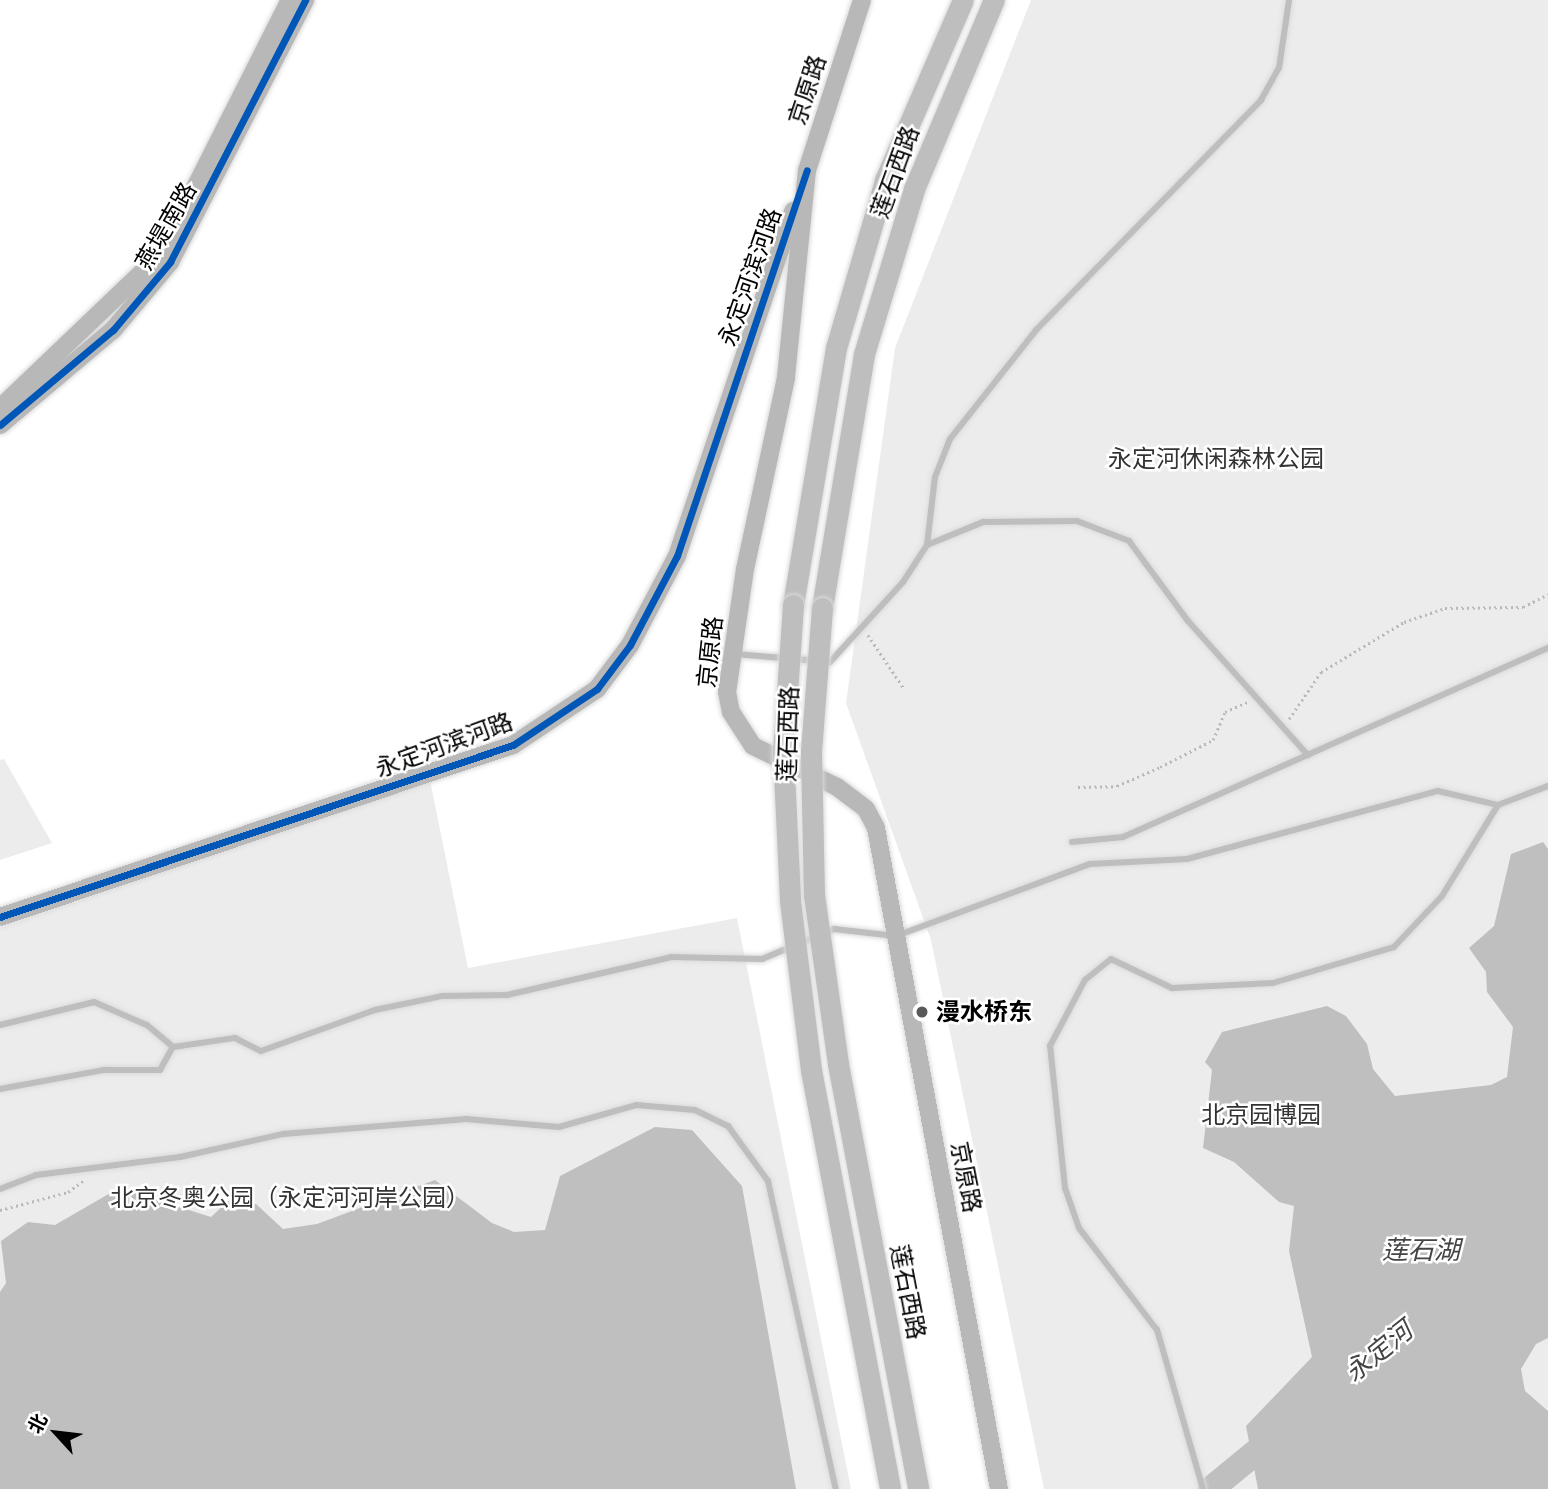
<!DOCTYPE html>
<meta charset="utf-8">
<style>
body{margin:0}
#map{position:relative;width:1548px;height:1489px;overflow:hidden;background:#fff;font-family:"Asap Condensed","Noto Sans SC",sans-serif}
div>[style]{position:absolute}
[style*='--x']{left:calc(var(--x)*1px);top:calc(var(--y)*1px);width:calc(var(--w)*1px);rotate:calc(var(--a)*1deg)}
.green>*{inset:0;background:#ececec}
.water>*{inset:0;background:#bfbfbf}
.river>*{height:26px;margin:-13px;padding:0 13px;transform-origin:13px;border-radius:13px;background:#bfbfbf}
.path>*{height:2.5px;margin-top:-1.25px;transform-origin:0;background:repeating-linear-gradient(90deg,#b9b9b9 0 2px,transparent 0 5.5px)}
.roads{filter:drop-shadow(0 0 2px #dbdbdb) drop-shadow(0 0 2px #dbdbdb)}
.lane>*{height:6px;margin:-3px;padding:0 3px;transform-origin:3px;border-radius:3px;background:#bebebe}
.secondary>*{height:18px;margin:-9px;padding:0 9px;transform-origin:9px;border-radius:9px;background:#b8b8b8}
.highway>*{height:21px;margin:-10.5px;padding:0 10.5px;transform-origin:10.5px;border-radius:10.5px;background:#bebebe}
.bridges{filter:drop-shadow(0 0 2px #dbdbdb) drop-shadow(0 0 2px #dbdbdb)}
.highway-bridge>*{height:21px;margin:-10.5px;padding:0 10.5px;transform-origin:10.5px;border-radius:10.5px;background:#bebebe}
.cycleway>*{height:7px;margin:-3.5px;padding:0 3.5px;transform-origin:3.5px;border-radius:3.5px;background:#0057b8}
.dots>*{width:19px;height:19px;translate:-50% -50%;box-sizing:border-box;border:4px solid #fff;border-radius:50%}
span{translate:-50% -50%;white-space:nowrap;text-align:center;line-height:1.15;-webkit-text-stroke:5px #fff;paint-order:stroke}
.street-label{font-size:24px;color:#000}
.park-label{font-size:24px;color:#333}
.poi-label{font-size:24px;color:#000;font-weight:700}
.left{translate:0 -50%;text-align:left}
.water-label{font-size:26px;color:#444;font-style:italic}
.north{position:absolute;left:21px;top:1398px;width:70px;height:70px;-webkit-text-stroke:5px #fff;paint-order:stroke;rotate:297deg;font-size:19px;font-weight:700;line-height:28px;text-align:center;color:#000}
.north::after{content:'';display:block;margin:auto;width:24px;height:32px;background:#000;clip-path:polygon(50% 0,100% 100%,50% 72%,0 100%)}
</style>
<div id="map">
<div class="green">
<div style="clip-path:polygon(1031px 0,1548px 0,1548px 1489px,1044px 1489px,931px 940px,846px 703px,895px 348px)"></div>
<div style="clip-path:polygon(4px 759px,52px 843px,0 860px,0 760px)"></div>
<div style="clip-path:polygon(430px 780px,468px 968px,737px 918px,851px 1489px,0 1489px,0 928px)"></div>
</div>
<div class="water">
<div style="clip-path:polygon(1543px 842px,1548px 849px,1548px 1338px,1536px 1344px,1521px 1369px,1525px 1391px,1548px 1411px,1548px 1489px,1258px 1489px,1246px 1426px,1312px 1357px,1289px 1251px,1294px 1206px,1279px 1202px,1234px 1162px,1203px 1148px,1212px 1070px,1205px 1062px,1222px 1032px,1327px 1006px,1346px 1016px,1367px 1044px,1373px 1069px,1395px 1096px,1491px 1085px,1507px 1077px,1513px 1027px,1487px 992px,1486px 972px,1469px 948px,1494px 926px,1511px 854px)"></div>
<div style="clip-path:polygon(655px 1127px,692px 1130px,742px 1186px,796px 1489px,0 1489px,0 1292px,6px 1283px,1px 1241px,28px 1222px,55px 1225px,119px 1188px,211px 1217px,228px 1201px,256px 1204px,283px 1229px,317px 1224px,435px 1180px,492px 1223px,514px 1232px,545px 1230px,560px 1176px)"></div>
</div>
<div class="river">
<div style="--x:1211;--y:1489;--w:85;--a:-39.3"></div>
</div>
<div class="path">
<div style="--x:868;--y:635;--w:63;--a:56.1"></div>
<div style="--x:1289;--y:719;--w:57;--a:-55.8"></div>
<div style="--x:1321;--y:672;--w:97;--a:-31.1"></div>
<div style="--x:1404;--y:622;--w:43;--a:-18.9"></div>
<div style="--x:1445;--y:608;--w:78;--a:-0.7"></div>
<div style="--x:1523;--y:607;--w:28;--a:-27"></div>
<div style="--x:1078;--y:787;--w:39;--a:-1"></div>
<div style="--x:1117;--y:786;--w:47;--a:-23.8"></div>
<div style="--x:1160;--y:767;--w:59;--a:-27"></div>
<div style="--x:1213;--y:740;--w:30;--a:-67"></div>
<div style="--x:1225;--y:712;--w:24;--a:-24"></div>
<div style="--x:0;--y:1210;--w:70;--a:-14.8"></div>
<div style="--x:68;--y:1192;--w:20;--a:-37"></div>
</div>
<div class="roads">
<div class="lane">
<div style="--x:927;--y:545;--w:61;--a:-22.3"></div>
<div style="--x:983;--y:522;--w:94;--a:-0.6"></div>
<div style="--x:1077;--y:521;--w:56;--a:21"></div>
<div style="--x:1129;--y:541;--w:99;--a:53.6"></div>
<div style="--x:1188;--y:621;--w:180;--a:48.2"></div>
<div style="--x:735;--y:654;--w:95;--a:4.8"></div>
<div style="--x:830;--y:662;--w:108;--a:-47.6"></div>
<div style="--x:903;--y:582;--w:44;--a:-57"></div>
<div style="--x:927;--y:545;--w:68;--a:-83.3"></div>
<div style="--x:935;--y:477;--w:41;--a:-68.5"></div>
<div style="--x:950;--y:439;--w:139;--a:-51.7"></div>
<div style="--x:1036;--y:330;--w:322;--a:-45.6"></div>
<div style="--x:1261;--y:100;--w:37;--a:-61"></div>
<div style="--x:1279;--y:68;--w:69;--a:-81.6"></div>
<div style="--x:1072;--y:842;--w:51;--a:-5.6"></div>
<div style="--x:1123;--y:837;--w:465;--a:-24"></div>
<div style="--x:0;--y:1025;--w:97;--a:-13.7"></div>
<div style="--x:94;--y:1002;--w:58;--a:23.5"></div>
<div style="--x:147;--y:1025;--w:34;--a:40"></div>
<div style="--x:0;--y:1089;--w:106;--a:-10.4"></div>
<div style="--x:104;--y:1070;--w:56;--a:0"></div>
<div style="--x:160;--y:1070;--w:26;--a:-61"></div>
<div style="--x:173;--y:1047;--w:63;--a:-8.3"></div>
<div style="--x:235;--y:1038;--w:29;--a:27"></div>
<div style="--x:261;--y:1051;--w:121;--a:-19.8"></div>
<div style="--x:375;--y:1010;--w:68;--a:-11.8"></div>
<div style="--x:442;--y:996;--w:65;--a:-0.9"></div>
<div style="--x:507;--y:995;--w:168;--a:-13"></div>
<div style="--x:671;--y:957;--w:91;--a:1.3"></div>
<div style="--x:762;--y:959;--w:78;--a:-22.6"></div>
<div style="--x:834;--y:929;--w:62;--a:6.4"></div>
<div style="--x:896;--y:936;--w:207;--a:-20.4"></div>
<div style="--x:1090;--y:864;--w:97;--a:-3"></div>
<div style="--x:1187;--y:859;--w:260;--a:-15.2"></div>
<div style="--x:1438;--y:791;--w:62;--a:13.1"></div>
<div style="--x:0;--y:1189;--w:39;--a:-21"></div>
<div style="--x:36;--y:1175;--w:145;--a:-7.1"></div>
<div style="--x:180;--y:1157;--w:106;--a:-12.6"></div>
<div style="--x:283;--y:1134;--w:184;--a:-4.7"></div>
<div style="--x:466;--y:1119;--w:93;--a:4.9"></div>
<div style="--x:559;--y:1127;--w:80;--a:-15.9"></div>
<div style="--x:636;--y:1105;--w:59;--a:4.8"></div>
<div style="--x:695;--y:1110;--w:37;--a:26"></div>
<div style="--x:728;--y:1126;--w:68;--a:54"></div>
<div style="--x:768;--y:1181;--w:315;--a:77.6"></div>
<div style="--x:1203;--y:1489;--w:166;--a:-106.1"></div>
<div style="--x:1157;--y:1330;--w:128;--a:-127.4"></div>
<div style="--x:1079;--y:1228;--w:42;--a:-109.3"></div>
<div style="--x:1065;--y:1188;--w:143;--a:-96"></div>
<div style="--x:1050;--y:1046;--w:75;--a:-62.1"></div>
<div style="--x:1085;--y:980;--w:33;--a:-39"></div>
<div style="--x:1111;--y:959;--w:68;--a:25.4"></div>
<div style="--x:1172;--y:988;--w:101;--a:-2.8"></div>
<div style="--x:1273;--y:983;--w:126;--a:-16.6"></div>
<div style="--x:1394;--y:947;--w:70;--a:-46.7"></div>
<div style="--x:1442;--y:896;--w:107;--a:-58.4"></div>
<div style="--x:1498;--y:805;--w:53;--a:-20.8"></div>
</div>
<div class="secondary">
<div style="--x:862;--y:0;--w:179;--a:107.9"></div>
<div style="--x:807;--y:170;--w:209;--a:95.8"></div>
<div style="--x:786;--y:378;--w:195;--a:102.1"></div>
<div style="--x:745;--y:569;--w:124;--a:98.3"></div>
<div style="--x:727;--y:692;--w:20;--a:79"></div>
<div style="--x:731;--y:712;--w:40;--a:57.1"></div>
<div style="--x:753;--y:746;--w:93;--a:26"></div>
<div style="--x:837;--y:787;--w:36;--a:37"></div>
<div style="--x:866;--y:809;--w:21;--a:62"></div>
<div style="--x:876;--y:828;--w:672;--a:79.46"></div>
<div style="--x:0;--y:408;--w:224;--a:-43.7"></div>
<div style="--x:162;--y:253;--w:284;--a:-63.2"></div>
<div style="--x:0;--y:425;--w:148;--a:-40.1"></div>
<div style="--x:113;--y:330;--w:89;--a:-50"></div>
<div style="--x:170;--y:262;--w:295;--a:-62.7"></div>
<div style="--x:0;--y:917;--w:541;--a:-18.54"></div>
<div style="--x:513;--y:745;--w:101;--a:-33.7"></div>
<div style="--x:597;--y:689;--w:55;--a:-53.1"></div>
<div style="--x:630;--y:645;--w:101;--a:-62.2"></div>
<div style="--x:677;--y:556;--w:364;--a:-71.4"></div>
</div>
<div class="highway">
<div style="--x:793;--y:605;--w:261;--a:-80.5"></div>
<div style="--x:836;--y:348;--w:175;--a:-73.7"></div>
<div style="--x:885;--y:180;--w:196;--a:-66.6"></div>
<div style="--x:822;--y:608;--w:257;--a:-80.6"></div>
<div style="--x:864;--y:354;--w:172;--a:-73.1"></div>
<div style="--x:914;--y:189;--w:205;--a:-67.1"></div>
</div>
</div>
<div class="bridges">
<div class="highway-bridge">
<div style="--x:793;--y:605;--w:146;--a:93.9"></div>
<div style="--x:783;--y:751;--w:150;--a:87.3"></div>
<div style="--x:790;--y:901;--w:170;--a:82.9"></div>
<div style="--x:811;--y:1070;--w:426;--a:79.3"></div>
<div style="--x:822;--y:608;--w:144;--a:94.4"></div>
<div style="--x:811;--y:752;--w:143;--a:88.8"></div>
<div style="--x:814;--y:895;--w:171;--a:81.9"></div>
<div style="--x:838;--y:1064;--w:432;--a:79.3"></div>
</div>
</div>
<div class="cycleway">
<div style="--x:0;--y:425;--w:148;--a:-40.1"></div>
<div style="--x:113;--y:330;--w:89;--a:-50"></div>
<div style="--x:170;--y:262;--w:295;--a:-62.7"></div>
<div style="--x:0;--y:917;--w:541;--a:-18.54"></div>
<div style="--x:513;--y:745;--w:101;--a:-33.7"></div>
<div style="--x:597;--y:689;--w:55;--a:-53.1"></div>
<div style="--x:630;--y:645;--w:101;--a:-62.2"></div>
<div style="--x:677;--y:556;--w:407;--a:-71.4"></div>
</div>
<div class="dots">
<div style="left:922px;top:1012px;background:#595959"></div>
</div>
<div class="street-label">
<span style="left:807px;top:90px;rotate:-72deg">京原路</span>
<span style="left:895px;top:172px;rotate:-70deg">莲石西路</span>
<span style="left:166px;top:226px;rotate:-60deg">燕堤南路</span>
<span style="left:750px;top:277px;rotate:-71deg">永定河滨河路</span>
<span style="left:710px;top:652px;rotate:-84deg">京原路</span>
<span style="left:788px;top:734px;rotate:-88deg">莲石西路</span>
<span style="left:444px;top:745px;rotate:-20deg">永定河滨河路</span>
<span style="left:966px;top:1177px;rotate:79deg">京原路</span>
<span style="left:908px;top:1292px;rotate:79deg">莲石西路</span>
</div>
<div class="park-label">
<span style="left:1216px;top:459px">永定河休闲森林公园</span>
<span style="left:1261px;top:1115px">北京园博园</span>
<span style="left:290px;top:1198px">北京冬奥公园（永定河河岸公园）</span>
</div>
<div class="poi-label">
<span class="left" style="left:936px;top:1012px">漫水桥东</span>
</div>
<div class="water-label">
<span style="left:1421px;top:1251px">莲石湖</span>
<span style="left:1379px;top:1352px;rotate:-39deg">永定河</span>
</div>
<div class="north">北</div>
</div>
